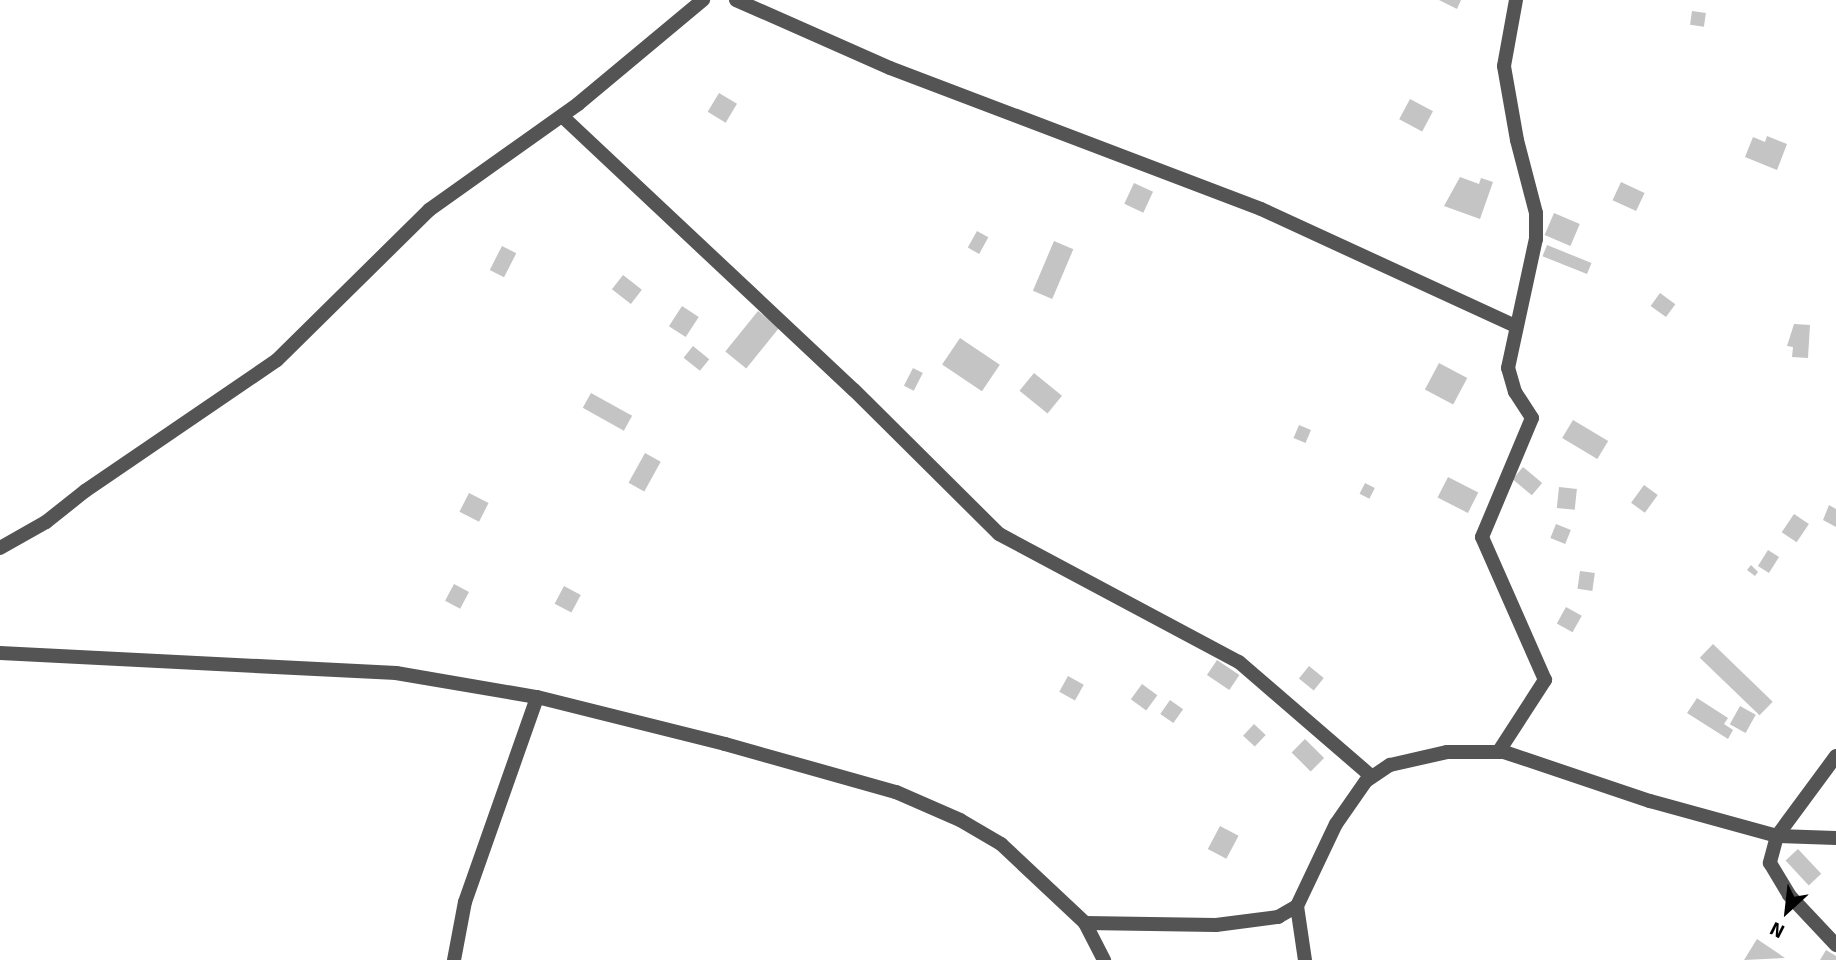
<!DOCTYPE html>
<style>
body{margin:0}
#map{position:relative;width:1836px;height:960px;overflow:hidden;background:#fff;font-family:Signika,sans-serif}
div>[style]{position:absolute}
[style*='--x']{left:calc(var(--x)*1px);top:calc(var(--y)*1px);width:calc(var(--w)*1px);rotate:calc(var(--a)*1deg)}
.building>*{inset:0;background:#c4c4c4;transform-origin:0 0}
.street>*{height:14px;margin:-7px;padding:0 7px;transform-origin:7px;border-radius:7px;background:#545454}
span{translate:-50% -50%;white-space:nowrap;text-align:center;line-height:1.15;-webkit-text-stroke:6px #fff;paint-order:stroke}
.north{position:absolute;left:1752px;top:876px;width:70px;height:70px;-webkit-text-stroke:5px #fff;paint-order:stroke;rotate:207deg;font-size:19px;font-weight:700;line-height:28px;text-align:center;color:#000}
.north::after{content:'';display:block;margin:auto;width:24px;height:32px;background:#000;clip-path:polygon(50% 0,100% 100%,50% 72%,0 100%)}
</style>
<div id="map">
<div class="building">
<div style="clip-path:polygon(1439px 0,1461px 0,1457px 9px)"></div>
<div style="left:1692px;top:11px;width:14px;height:14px;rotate:8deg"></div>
<div style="left:719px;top:93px;width:21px;height:22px;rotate:31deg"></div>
<div style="left:1410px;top:99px;width:26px;height:23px;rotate:28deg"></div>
<div style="clip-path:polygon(1767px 136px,1787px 144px,1777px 170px,1745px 157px,1753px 137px,1765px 142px)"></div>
<div style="clip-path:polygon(1460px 177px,1479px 184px,1481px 178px,1493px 182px,1480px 219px,1444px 206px)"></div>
<div style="left:1621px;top:182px;width:26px;height:20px;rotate:25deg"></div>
<div style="left:1134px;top:183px;width:21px;height:23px;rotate:25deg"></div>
<div style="left:1554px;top:213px;width:28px;height:24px;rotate:23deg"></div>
<div style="left:977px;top:231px;width:13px;height:19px;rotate:29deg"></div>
<div style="left:1054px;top:241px;width:21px;height:54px;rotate:23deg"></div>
<div style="left:1547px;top:245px;width:48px;height:12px;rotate:22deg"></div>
<div style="left:502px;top:246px;width:16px;height:27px;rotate:27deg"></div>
<div style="left:623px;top:275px;width:24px;height:18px;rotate:38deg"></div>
<div style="left:1660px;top:293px;width:19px;height:16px;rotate:36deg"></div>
<div style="left:682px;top:306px;width:20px;height:24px;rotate:33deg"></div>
<div style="left:758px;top:311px;width:27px;height:52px;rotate:39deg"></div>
<div style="clip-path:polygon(1794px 324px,1810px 325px,1808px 358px,1792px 357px,1793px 347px,1787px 346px)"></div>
<div style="left:960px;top:338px;width:48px;height:32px;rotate:34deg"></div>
<div style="left:693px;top:346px;width:21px;height:15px;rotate:39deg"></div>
<div style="left:1439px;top:363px;width:32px;height:30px;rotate:28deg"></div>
<div style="left:913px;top:368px;width:11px;height:20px;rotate:27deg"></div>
<div style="left:1034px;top:373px;width:36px;height:23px;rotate:39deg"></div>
<div style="left:591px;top:393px;width:47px;height:17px;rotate:29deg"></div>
<div style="left:1573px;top:420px;width:41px;height:21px;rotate:31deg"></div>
<div style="left:1299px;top:425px;width:13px;height:14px;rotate:23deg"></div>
<div style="left:645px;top:453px;width:18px;height:34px;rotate:29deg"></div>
<div style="left:1523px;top:467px;width:25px;height:16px;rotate:40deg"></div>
<div style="left:1448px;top:477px;width:34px;height:23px;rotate:27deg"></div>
<div style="left:1365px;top:483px;width:11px;height:12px;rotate:27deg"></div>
<div style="left:1644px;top:485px;width:17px;height:22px;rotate:36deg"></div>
<div style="left:1559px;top:487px;width:18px;height:21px;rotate:6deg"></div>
<div style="left:469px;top:493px;width:22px;height:21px;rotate:27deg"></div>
<div style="clip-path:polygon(1829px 505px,1836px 509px,1836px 527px,1823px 520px)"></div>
<div style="left:1794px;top:514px;width:18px;height:22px;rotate:34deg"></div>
<div style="left:1556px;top:524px;width:16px;height:15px;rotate:22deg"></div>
<div style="left:1768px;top:550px;width:13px;height:19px;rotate:32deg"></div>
<div style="clip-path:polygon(1751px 565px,1758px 572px,1755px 576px,1747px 570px)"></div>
<div style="left:1580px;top:571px;width:15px;height:18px;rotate:8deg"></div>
<div style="left:454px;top:584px;width:17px;height:19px;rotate:28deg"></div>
<div style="left:564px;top:586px;width:19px;height:20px;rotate:28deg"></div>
<div style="left:1566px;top:607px;width:18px;height:19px;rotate:29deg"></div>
<div style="left:1713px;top:644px;width:83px;height:19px;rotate:44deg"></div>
<div style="left:1217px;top:660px;width:27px;height:18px;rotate:34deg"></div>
<div style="left:1309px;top:666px;width:19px;height:16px;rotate:39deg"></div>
<div style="left:1068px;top:676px;width:18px;height:18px;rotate:29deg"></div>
<div style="left:1142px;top:684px;width:19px;height:19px;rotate:36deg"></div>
<div style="clip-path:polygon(1697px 698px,1728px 718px,1724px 724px,1733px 730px,1728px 739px,1687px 713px)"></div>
<div style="left:1170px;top:700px;width:16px;height:17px;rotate:35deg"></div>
<div style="left:1740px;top:706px;width:18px;height:21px;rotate:29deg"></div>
<div style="left:1254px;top:724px;width:16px;height:16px;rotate:43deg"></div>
<div style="left:1305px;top:739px;width:27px;height:19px;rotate:45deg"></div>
<div style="left:1220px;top:826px;width:21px;height:26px;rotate:28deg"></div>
<div style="left:1798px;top:849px;width:34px;height:17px;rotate:47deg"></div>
<div style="clip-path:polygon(1757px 939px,1785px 958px,1744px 960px)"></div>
<div style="clip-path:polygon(1826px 950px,1836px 956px,1836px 960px,1820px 960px)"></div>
</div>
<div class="street">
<div style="--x:736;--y:0;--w:168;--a:23.8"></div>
<div style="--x:890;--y:68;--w:397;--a:20.8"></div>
<div style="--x:1261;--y:209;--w:280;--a:24.7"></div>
<div style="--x:562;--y:116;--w:400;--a:43.2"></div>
<div style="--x:854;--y:390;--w:204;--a:44.8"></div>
<div style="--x:999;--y:534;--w:272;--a:28.1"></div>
<div style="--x:1239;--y:662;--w:174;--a:40.8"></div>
<div style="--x:0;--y:548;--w:53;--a:-29.5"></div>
<div style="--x:46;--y:522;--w:50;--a:-38.5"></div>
<div style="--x:85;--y:491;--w:232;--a:-34.3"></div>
<div style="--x:277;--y:360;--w:214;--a:-44.6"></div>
<div style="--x:429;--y:210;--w:183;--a:-35.4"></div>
<div style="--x:578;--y:104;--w:163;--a:-39.8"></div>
<div style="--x:0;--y:653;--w:397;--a:2.9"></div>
<div style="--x:396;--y:673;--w:143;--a:9.7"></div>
<div style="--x:537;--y:697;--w:194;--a:14"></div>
<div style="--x:725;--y:744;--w:178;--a:15.7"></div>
<div style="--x:896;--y:792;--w:70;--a:23.6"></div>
<div style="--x:960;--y:820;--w:48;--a:30.3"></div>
<div style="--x:1001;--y:844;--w:115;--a:43.2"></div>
<div style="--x:1085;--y:923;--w:131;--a:0.9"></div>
<div style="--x:1216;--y:925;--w:63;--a:-7.4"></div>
<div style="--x:1278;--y:917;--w:22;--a:-30"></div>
<div style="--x:1297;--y:906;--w:91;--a:-64.6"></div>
<div style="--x:1336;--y:824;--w:52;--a:-55.1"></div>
<div style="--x:1366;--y:781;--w:29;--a:-34"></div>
<div style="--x:1390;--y:765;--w:58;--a:-12.8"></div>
<div style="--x:1447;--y:752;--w:57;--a:0"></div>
<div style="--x:1504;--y:752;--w:154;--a:18.6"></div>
<div style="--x:1650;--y:801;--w:132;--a:15.4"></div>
<div style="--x:1777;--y:836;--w:59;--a:1.9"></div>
<div style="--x:1499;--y:751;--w:85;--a:-57.1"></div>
<div style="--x:1545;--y:680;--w:156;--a:-113.8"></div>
<div style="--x:1482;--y:537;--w:129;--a:-67.2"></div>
<div style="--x:1532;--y:418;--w:31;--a:-123"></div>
<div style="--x:1515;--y:392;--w:25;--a:-106"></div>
<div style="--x:1508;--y:368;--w:132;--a:-77.8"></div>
<div style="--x:1536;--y:239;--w:26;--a:-90"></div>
<div style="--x:1536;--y:213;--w:75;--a:-104.6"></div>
<div style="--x:1517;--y:140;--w:75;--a:-100"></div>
<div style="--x:1504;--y:66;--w:67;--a:-79.7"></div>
<div style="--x:1836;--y:756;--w:99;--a:126.4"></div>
<div style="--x:1777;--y:836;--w:28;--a:105"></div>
<div style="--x:1770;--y:863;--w:37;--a:59"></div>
<div style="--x:1789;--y:895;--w:69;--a:46.8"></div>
<div style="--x:1297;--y:906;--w:55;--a:81.6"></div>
<div style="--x:1085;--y:923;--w:42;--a:62.8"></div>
<div style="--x:454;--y:960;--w:59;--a:-79.3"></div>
<div style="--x:465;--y:902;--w:217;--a:-70.6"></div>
</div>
<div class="north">N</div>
</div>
